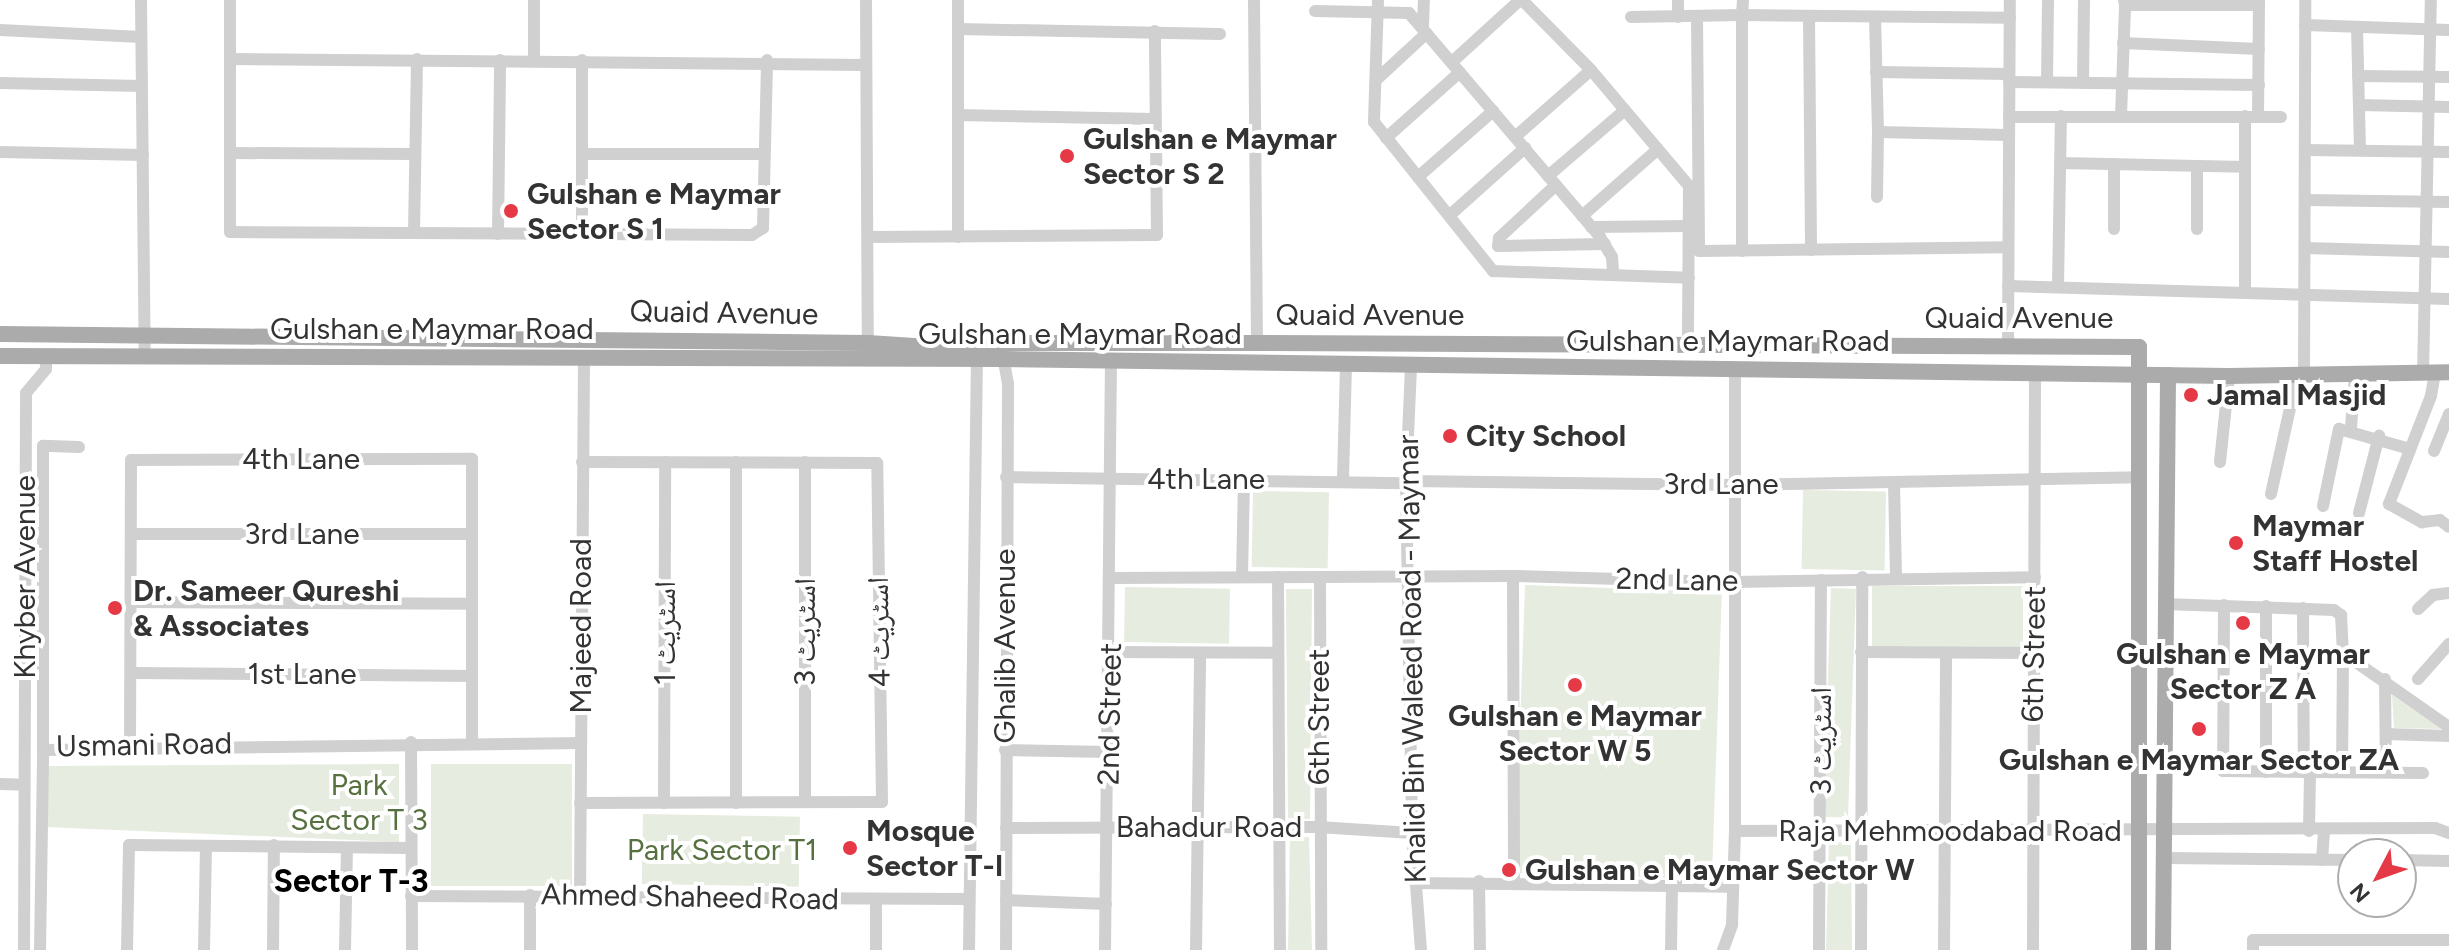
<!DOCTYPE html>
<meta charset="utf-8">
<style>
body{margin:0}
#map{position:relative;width:2449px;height:950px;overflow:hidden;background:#fff;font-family:Figtree,"Noto Naskh Arabic",sans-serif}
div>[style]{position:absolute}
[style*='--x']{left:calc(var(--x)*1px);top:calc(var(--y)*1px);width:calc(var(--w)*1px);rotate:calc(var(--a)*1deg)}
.green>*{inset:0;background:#e6ecdf;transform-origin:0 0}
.minor>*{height:12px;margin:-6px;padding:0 6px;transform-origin:6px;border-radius:6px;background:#d0d0d0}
.major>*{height:16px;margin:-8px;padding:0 8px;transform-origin:8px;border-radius:8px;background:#ababab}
.dots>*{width:22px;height:22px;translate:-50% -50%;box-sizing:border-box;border:4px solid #fff;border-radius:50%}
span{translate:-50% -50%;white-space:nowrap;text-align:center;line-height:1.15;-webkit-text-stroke:8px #fff;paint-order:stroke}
.poi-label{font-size:30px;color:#333;font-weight:700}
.left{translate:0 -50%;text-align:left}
.street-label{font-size:30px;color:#333}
.park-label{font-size:30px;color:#56703f}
.neighbourhood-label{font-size:32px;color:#000;font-weight:700}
.north{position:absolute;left:2337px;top:838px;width:80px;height:80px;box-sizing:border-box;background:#fff;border:2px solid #adadad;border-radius:50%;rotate:229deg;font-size:22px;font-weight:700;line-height:32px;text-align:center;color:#333}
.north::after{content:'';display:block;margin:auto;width:28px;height:36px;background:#e63946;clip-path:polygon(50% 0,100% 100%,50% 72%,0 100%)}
</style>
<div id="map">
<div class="green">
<div style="left:1803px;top:490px;width:83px;height:79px;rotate:1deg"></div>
<div style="left:1253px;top:491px;width:76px;height:76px;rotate:1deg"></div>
<div style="left:1525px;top:585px;width:197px;height:288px;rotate:2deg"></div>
<div style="left:1872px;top:586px;width:151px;height:61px"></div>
<div style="left:1125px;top:587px;width:105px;height:55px;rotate:1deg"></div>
<div style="left:1831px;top:588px;width:25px;height:229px;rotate:2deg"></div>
<div style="clip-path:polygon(1286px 589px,1312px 589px,1310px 819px,1288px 818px)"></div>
<div style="clip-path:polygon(2392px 695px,2442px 729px,2394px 728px)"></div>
<div style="clip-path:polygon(399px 764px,399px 842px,46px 827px,45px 766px)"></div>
<div style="left:431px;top:764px;width:141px;height:122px"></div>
<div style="left:643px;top:814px;width:157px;height:70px;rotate:1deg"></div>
<div style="clip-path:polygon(1290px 837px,1309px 837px,1312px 950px,1288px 950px)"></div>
<div style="clip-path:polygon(1829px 842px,1851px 843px,1852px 950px,1826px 950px)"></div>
</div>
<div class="minor">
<div style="--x:141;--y:0;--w:356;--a:89.4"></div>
<div style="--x:230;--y:0;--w:232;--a:90"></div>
<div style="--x:230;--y:232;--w:522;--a:0.33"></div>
<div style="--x:752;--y:235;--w:13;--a:-32"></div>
<div style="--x:763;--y:228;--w:168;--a:-88.6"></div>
<div style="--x:534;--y:0;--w:60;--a:90"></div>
<div style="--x:866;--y:0;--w:343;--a:89.7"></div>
<div style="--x:1254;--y:0;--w:343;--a:89.5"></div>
<div style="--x:1378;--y:0;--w:122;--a:91.9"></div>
<div style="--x:1374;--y:122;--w:191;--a:51.4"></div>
<div style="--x:1493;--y:271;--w:196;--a:2"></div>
<div style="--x:1522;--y:0;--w:98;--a:45.4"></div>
<div style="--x:1591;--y:70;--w:152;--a:49.8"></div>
<div style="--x:1689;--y:186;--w:157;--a:90.4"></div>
<div style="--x:1743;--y:0;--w:15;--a:94"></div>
<div style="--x:1742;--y:15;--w:268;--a:0.6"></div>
<div style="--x:2124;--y:0;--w:5;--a:79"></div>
<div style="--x:2125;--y:5;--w:134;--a:0"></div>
<div style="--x:1315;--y:11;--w:94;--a:1.2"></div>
<div style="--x:1409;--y:13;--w:294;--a:49.5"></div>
<div style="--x:1600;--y:237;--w:23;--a:59"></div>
<div style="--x:1612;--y:257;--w:16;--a:86"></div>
<div style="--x:1697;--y:16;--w:235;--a:89.5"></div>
<div style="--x:1699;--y:251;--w:309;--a:-0.7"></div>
<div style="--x:1809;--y:16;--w:234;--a:89.5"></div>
<div style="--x:1631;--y:17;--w:111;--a:-1"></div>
<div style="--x:1742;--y:15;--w:236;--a:90"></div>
<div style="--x:1678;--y:17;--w:17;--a:-90"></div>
<div style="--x:1875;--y:17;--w:115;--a:88.5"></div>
<div style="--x:1878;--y:132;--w:131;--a:1.3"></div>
<div style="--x:2305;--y:25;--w:144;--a:2"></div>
<div style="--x:1423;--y:26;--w:26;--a:-88"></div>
<div style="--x:2357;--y:27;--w:123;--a:88.6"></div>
<div style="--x:958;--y:29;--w:262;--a:1.1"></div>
<div style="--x:0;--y:30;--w:141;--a:2.8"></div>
<div style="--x:2123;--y:43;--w:136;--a:2.5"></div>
<div style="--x:232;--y:59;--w:633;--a:0.54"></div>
<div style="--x:582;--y:60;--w:174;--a:90"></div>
<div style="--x:1452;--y:62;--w:92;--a:-42.4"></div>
<div style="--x:1876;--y:72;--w:133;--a:0.9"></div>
<div style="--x:2358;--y:76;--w:91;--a:0.6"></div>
<div style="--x:1376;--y:80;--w:69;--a:-42.7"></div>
<div style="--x:2009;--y:82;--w:250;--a:0.7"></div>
<div style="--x:2047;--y:82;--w:82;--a:-89.3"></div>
<div style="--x:0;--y:83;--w:142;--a:1.2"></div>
<div style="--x:2083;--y:83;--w:83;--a:-89.3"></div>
<div style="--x:2359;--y:105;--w:90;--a:1.3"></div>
<div style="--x:958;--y:115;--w:196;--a:1.2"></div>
<div style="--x:2121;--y:116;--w:111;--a:-87.9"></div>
<div style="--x:2258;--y:116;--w:116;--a:-89.5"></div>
<div style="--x:2009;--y:117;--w:272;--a:0"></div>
<div style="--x:1515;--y:137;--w:101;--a:-41.4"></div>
<div style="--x:1386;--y:138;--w:99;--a:-41.7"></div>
<div style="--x:2305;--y:150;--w:144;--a:0.8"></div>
<div style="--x:0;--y:152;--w:143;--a:1.2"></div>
<div style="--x:231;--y:153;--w:184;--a:0.3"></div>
<div style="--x:582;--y:154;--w:182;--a:0"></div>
<div style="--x:2060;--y:163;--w:185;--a:1.2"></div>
<div style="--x:2197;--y:166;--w:63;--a:90"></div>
<div style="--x:1548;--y:176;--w:101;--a:-40.6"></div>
<div style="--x:1418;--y:177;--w:100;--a:-41.3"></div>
<div style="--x:1556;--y:185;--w:78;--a:137.1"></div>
<div style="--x:1499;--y:238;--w:8;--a:97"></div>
<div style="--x:1498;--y:246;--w:107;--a:-1.1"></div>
<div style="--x:1877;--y:197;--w:65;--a:-89.1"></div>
<div style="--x:2305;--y:200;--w:144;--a:0.8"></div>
<div style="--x:1450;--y:215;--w:101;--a:-41.8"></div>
<div style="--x:1582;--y:216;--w:101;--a:-41.4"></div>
<div style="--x:1591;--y:227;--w:98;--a:-0.6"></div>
<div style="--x:2114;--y:229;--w:65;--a:-90"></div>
<div style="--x:414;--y:233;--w:174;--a:-89"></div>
<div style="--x:498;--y:234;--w:174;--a:-89.3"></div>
<div style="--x:868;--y:237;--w:289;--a:-0.4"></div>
<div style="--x:1157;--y:235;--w:204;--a:-90.6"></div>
<div style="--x:958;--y:237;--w:237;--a:-90"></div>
<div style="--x:2305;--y:248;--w:144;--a:1.6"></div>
<div style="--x:2058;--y:285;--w:169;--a:-89"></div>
<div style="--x:2008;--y:286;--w:441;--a:1.7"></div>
<div style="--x:2245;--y:292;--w:176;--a:-90"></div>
<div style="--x:2008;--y:346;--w:346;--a:-89.7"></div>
<div style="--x:1002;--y:350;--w:34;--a:80"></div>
<div style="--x:1008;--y:383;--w:567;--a:90.2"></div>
<div style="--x:1411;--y:367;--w:116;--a:92.5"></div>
<div style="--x:1406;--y:483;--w:350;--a:89"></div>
<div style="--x:1412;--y:833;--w:117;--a:85.6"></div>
<div style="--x:2435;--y:373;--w:23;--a:100"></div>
<div style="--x:2431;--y:396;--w:116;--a:111.3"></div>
<div style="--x:2389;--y:504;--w:38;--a:29"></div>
<div style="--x:2422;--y:522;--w:18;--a:-6"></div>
<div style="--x:2440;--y:520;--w:11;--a:38"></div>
<div style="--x:2423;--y:374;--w:374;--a:-88.8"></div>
<div style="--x:2304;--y:377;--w:377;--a:-89.8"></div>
<div style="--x:2351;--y:428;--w:53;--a:-85.7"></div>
<div style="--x:79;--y:447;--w:36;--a:-178"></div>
<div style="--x:43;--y:446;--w:304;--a:90"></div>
<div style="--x:43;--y:750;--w:538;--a:-0.75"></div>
<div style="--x:2434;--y:451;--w:40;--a:-68"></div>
<div style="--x:805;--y:462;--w:340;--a:90"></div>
<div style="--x:2220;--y:462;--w:86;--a:-84"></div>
<div style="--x:1006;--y:477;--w:400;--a:0.9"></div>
<div style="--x:1343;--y:479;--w:115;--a:-88.5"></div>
<div style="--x:1408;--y:481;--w:326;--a:0.7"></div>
<div style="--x:1734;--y:485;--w:406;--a:-1.1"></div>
<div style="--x:1894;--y:482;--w:96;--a:88.8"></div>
<div style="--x:2271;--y:494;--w:120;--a:-77.5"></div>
<div style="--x:2323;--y:506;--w:79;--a:-78.3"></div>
<div style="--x:2339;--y:429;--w:74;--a:15.7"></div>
<div style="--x:2359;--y:513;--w:80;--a:-75.4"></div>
<div style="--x:132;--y:534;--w:340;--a:0"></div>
<div style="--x:1242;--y:576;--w:96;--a:-88.8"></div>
<div style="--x:1513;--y:576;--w:305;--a:89.8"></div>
<div style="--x:1278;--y:577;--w:373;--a:89.7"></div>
<div style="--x:1111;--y:578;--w:402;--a:-0.3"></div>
<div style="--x:1513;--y:576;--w:220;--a:1.6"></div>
<div style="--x:1733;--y:582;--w:302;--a:-0.9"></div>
<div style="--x:1320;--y:579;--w:371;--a:89.8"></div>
<div style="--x:132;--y:602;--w:340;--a:0.3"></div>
<div style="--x:2164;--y:604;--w:170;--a:2"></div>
<div style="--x:2334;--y:610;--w:9;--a:36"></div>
<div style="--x:2341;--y:615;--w:38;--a:87"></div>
<div style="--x:2343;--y:653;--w:129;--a:34.9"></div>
<div style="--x:2224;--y:605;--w:166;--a:90.3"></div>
<div style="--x:2223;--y:771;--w:200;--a:0.6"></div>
<div style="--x:2303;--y:608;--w:164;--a:89.7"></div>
<div style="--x:2418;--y:609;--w:21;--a:-43"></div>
<div style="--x:2433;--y:595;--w:16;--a:-7"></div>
<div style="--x:1111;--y:652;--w:166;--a:0.3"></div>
<div style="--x:1861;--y:652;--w:174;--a:0.3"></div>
<div style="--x:133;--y:673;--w:339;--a:0.5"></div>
<div style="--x:2385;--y:679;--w:93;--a:89.4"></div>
<div style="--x:2418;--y:679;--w:47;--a:-48.5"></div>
<div style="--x:2386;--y:734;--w:63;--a:1.8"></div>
<div style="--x:411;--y:742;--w:208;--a:89.7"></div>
<div style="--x:130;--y:746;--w:286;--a:-89.8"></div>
<div style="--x:131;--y:460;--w:341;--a:-0.2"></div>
<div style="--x:472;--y:459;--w:283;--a:90"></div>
<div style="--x:1005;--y:750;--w:104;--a:1.1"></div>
<div style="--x:2266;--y:772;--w:166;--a:-90"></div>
<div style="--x:2342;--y:772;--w:119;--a:-89.5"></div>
<div style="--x:0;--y:784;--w:24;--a:2"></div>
<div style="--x:580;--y:803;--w:302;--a:-0.2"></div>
<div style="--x:882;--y:802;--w:339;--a:-90.8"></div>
<div style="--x:877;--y:463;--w:295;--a:-179.8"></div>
<div style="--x:664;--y:803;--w:341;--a:-89.8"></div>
<div style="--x:736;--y:803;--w:341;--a:-90"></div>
<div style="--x:1006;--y:828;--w:312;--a:-0.2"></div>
<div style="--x:1318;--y:827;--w:94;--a:3.7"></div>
<div style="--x:1735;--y:831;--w:700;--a:-0.25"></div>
<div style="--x:2435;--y:828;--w:15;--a:20"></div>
<div style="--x:2309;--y:831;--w:59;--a:-89"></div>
<div style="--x:2163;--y:858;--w:190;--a:0.6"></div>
<div style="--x:2322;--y:860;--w:30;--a:-86"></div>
<div style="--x:2401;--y:860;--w:48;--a:1.2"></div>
<div style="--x:1479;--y:881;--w:69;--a:89.2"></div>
<div style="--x:1415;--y:883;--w:317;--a:0.7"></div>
<div style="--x:580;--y:895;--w:537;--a:-89.57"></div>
<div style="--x:411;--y:896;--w:558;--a:0.31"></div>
<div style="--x:876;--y:900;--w:50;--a:90"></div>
<div style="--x:1006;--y:900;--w:100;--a:2.3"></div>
<div style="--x:24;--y:950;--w:557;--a:-89.79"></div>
<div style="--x:26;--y:393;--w:31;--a:-50"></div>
<div style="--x:46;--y:369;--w:12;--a:-90"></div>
<div style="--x:40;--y:950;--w:200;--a:-89.1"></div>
<div style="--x:127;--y:950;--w:105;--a:-88.9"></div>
<div style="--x:129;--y:845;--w:281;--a:0.6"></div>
<div style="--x:204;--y:950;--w:104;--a:-88.9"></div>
<div style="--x:273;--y:950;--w:105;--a:-89.5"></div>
<div style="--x:345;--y:950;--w:102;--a:-88.9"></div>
<div style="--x:530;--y:950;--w:55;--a:-90"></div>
<div style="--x:969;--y:950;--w:596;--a:-89.23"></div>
<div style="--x:1105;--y:950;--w:589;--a:-89.42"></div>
<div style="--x:1196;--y:950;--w:297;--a:-89.2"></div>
<div style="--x:1671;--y:950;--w:67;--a:-89.1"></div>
<div style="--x:1723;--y:950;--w:27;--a:-70"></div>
<div style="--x:1732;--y:925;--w:94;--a:-88.2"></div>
<div style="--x:1735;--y:831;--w:463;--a:-90"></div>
<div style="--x:1819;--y:950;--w:370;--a:-89.7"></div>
<div style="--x:1861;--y:950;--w:373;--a:-89.8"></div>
<div style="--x:1944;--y:950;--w:295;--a:-89.6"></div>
<div style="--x:2033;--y:950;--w:578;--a:-89.8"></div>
<div style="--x:2253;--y:950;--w:10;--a:-90"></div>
<div style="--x:2253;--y:940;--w:196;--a:0"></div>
</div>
<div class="major">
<div style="--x:0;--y:334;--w:868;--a:0.59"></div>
<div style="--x:868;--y:343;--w:108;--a:3.7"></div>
<div style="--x:976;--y:350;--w:26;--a:-16"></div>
<div style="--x:1001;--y:343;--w:256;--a:0"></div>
<div style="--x:1257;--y:343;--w:882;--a:0.26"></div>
<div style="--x:2139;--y:347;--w:603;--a:90"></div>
<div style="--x:0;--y:356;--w:1002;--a:0.17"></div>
<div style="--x:1002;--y:359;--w:1227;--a:0.79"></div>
<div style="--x:2229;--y:376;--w:220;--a:-1"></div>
<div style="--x:2163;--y:950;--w:575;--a:-89.5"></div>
</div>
<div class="dots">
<div style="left:1067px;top:156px;background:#e63946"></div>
<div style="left:511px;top:211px;background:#e63946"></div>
<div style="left:2191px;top:395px;background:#e63946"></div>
<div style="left:1450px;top:436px;background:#e63946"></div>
<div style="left:2236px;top:543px;background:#e63946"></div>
<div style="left:115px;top:608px;background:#e63946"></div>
<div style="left:2243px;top:623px;background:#e63946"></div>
<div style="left:1575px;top:685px;background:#e63946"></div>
<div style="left:2199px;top:729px;background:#e63946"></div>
<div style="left:850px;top:848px;background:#e63946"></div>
<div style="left:1509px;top:870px;background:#e63946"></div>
</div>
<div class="poi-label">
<span class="left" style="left:1083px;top:156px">Gulshan e Maymar<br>Sector S 2</span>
<span class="left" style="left:527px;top:211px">Gulshan e Maymar<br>Sector S 1</span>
<span class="left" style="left:2207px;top:395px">Jamal Masjid</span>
<span class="left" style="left:1466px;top:436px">City School</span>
<span class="left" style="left:2252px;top:543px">Maymar<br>Staff Hostel</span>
<span class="left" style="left:133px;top:608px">Dr. Sameer Qureshi<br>&amp; Associates</span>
<span style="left:2243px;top:671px">Gulshan e Maymar<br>Sector Z A</span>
<span style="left:1575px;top:733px">Gulshan e Maymar<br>Sector W 5</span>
<span style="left:2199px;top:760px">Gulshan e Maymar Sector ZA</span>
<span class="left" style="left:866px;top:848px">Mosque<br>Sector T-I</span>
<span class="left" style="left:1525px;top:870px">Gulshan e Maymar Sector W</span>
</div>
<div class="street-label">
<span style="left:724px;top:313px;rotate:1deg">Quaid Avenue</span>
<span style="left:1370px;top:315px">Quaid Avenue</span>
<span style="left:2019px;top:318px">Quaid Avenue</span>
<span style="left:432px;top:329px">Gulshan e Maymar Road</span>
<span style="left:1080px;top:334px">Gulshan e Maymar Road</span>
<span style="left:1728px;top:341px">Gulshan e Maymar Road</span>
<span style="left:301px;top:459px">4th Lane</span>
<span style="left:1206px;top:479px">4th Lane</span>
<span style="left:1721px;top:484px">3rd Lane</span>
<span style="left:302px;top:534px">3rd Lane</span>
<span style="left:25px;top:577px;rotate:-90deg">Khyber Avenue</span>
<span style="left:1677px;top:580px;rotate:1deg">2nd Lane</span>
<span style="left:581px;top:626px;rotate:-90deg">Majeed Road</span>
<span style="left:805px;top:632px;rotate:-90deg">اسٹریٹ 3</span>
<span style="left:879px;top:632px;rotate:-91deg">اسٹریٹ 4</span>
<span style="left:665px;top:633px;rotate:-90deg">اسٹریٹ 1</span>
<span style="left:1005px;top:646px;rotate:-90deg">Ghalib Avenue</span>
<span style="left:2034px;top:654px;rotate:-89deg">6th Street</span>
<span style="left:1412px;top:659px;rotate:-91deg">Khalid Bin Waleed Road - Maymar</span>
<span style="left:302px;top:674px">1st Lane</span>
<span style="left:1110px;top:714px;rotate:-89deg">2nd Street</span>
<span style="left:1319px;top:717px;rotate:-90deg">6th Street</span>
<span style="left:1821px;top:741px;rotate:-90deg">اسٹریٹ 3</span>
<span style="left:144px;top:745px;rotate:-1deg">Usmani Road</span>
<span style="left:1209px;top:827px">Bahadur Road</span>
<span style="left:1950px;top:831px">Raja Mehmoodabad Road</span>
<span style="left:690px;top:897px;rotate:1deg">Ahmed Shaheed Road</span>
</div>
<div class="park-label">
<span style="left:359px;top:802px">Park<br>Sector T 3</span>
<span style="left:722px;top:850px">Park Sector T1</span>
</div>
<div class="neighbourhood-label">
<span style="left:351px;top:881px">Sector T-3</span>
</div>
<div class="north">N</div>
</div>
